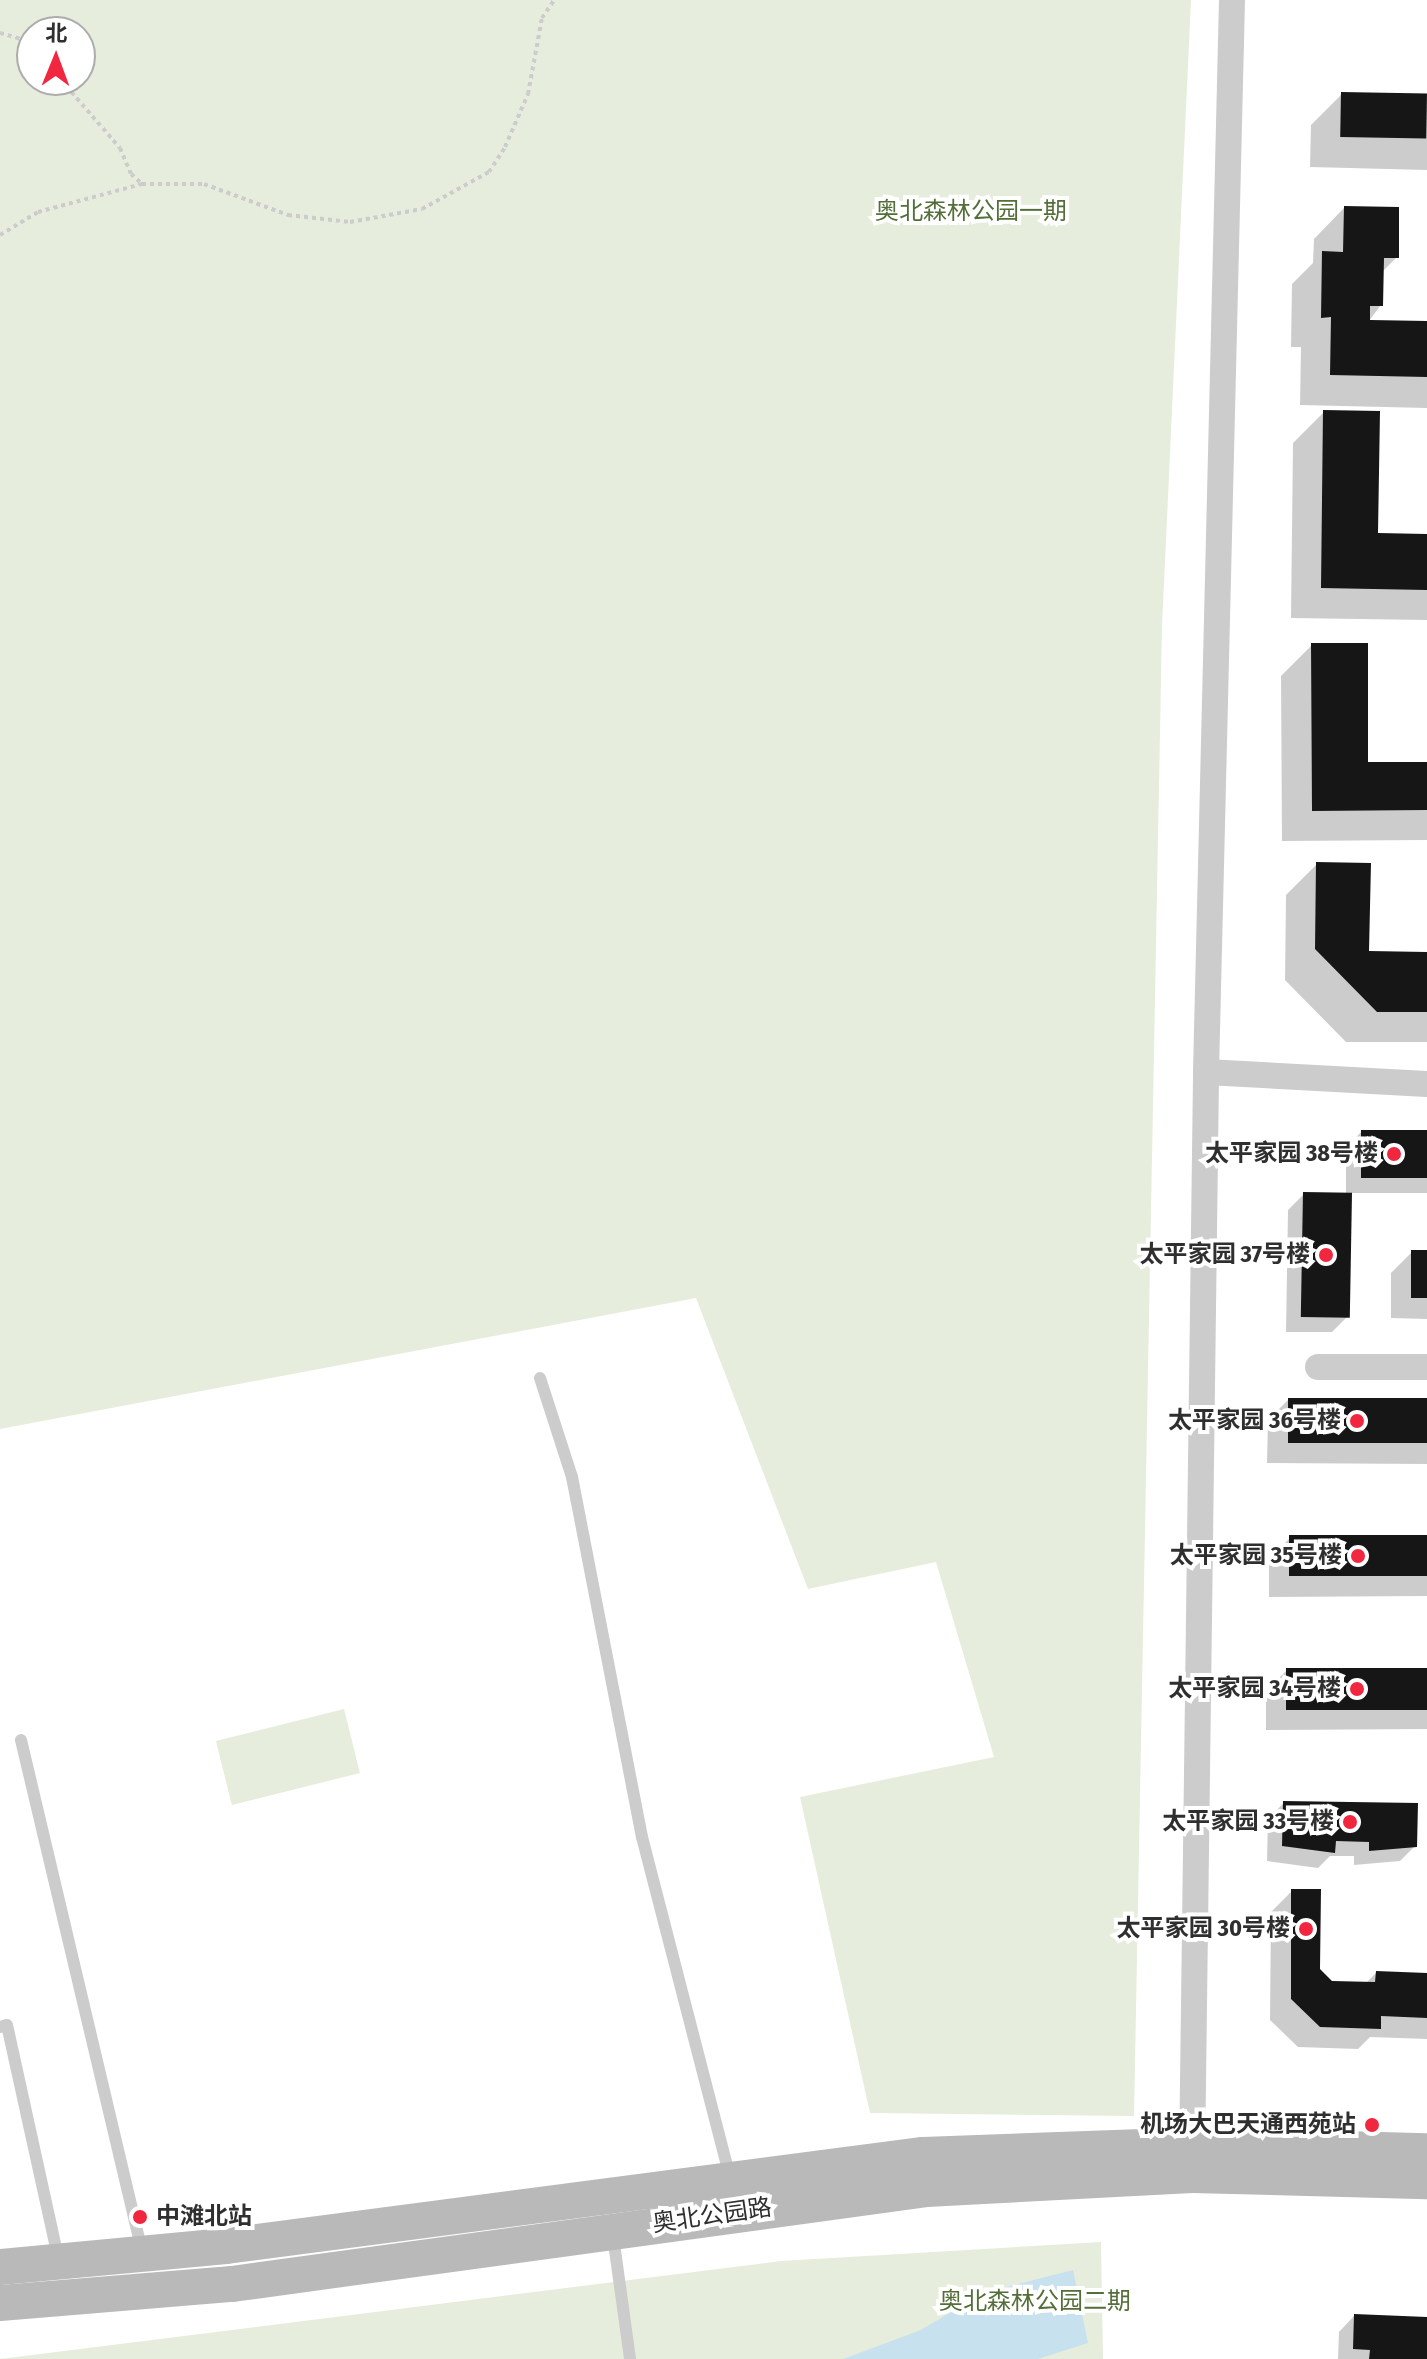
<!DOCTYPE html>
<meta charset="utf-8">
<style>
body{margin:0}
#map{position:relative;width:1427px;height:2359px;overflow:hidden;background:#fff;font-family:"Fira Sans Condensed","Noto Sans SC",sans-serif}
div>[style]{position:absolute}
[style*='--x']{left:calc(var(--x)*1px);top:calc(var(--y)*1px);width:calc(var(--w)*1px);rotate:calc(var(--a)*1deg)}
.green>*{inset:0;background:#e6eddc;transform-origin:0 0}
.water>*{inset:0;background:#c7e1ee}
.shadow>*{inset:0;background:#0003}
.building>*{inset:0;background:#161616;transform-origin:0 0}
.path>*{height:4px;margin-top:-2px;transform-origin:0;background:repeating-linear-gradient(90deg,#ccc 0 4px,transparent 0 8px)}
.lane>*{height:12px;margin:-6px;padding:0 6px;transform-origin:6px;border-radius:6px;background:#ccc}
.street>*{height:26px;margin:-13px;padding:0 13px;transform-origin:13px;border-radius:13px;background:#ccc}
.secondary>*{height:36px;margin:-18px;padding:0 18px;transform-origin:18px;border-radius:18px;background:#b9b9b9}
.dots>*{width:22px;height:22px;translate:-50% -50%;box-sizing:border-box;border:4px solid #fff;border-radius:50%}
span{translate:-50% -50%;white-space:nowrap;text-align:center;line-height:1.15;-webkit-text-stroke:8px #fff;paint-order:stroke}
.park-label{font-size:24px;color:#546e39}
.poi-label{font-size:24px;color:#2f2f2f;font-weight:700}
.right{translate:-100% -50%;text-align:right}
.left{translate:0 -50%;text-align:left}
.street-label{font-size:24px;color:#2f2f2f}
.north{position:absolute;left:16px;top:16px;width:80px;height:80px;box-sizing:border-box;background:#fff;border:2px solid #acacac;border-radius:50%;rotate:1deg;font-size:22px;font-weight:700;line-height:32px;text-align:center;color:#2f2f2f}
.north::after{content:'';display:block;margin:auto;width:28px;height:36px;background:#f0273f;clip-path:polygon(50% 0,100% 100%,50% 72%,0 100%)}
</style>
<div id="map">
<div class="green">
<div style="clip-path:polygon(evenodd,0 0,1191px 0,1162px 626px,1134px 2116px,870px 2113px,800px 1797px,994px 1757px,936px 1562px,808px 1589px,696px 1298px,0 1429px,0 0,32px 32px,80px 32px,80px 80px,32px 80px,32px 32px)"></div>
<div style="left:344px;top:1709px;width:66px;height:132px;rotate:76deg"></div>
<div style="clip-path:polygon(1101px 2242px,1103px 2359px,0 2359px,781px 2261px)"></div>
</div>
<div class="water">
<div style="clip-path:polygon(1073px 2270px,1088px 2343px,1038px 2359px,843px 2359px,921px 2330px,983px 2293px)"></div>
</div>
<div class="shadow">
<div style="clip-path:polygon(1342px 94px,1427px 96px,1427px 170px,1310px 167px,1311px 125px)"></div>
<div style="clip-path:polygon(1344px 208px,1397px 257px,1381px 273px,1381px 305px,1368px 322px,1427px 323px,1427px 408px,1300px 405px,1301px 347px,1291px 347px,1292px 284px,1313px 263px,1314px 239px)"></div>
<div style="clip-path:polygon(1324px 412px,1376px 535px,1427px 536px,1427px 620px,1291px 618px,1293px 443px)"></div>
<div style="clip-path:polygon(1312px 645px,1366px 764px,1427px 764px,1427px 840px,1282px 841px,1281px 676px)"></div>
<div style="clip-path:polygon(1317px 864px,1367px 953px,1427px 954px,1427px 1042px,1346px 1042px,1285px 980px,1286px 895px)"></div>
<div style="clip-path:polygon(1361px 1132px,1427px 1132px,1427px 1193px,1350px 1193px,1347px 1317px,1332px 1332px,1286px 1332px,1288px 1210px,1304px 1194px,1346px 1195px,1346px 1148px)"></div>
<div style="clip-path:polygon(1412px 1252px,1427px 1252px,1427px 1319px,1391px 1318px,1391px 1273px)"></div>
<div style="clip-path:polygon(1288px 1400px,1427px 1400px,1427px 1464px,1267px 1463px,1268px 1420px)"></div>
<div style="clip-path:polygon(1427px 1537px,1427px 1596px,1269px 1597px,1269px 1559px,1290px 1538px)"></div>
<div style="clip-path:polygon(1287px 1670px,1427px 1670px,1427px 1729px,1266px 1730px,1266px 1691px)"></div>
<div style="clip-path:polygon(1284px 1803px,1415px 1846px,1400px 1861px,1354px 1865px,1354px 1856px,1330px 1856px,1318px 1868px,1267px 1861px,1268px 1818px)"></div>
<div style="clip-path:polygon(1292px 1891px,1318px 1970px,1332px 1983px,1365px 1984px,1376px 1973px,1427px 1975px,1427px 2039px,1370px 2037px,1358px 2049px,1298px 2047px,1270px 2020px,1271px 1912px)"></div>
<div style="clip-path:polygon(1354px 2316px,1427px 2319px,1427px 2359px,1338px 2359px,1339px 2332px)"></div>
</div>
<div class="building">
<div style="left:1341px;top:92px;width:86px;height:45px;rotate:1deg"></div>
<div style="clip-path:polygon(1344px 206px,1399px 207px,1399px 258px,1384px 258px,1383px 306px,1370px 306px,1370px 320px,1427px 321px,1427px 377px,1330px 375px,1331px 317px,1321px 318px,1322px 251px,1343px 252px)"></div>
<div style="clip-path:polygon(1323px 410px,1380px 411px,1378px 533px,1427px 534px,1427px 590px,1321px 588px)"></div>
<div style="clip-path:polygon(1311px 643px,1368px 643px,1368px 762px,1427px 762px,1427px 810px,1312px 811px)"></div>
<div style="clip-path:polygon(1316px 862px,1371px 863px,1369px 951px,1427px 952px,1427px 1012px,1377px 1012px,1315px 949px)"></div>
<div style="left:1361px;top:1130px;width:66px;height:48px"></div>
<div style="left:1303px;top:1192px;width:49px;height:125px;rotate:1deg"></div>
<div style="left:1411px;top:1250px;width:16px;height:48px"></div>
<div style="left:1288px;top:1398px;width:139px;height:45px"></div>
<div style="left:1427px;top:1535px;width:41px;height:138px;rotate:90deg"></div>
<div style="left:1286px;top:1668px;width:141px;height:42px"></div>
<div style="clip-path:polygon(1283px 1801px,1418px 1803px,1417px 1847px,1369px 1851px,1369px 1842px,1336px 1841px,1335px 1853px,1282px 1846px)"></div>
<div style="clip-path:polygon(1291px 1889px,1321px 1889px,1320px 1969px,1332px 1981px,1375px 1982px,1376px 1971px,1427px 1973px,1427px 2018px,1381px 2016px,1381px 2029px,1320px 2027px,1291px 1999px)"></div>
<div style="clip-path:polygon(1354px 2314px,1427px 2317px,1427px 2359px,1369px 2359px,1370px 2350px,1353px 2349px)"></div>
</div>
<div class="path">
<div style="--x:0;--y:33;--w:26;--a:16"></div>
<div style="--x:25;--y:40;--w:10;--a:45"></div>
<div style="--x:61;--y:80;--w:90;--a:49.1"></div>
<div style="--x:120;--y:148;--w:28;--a:67"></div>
<div style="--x:131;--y:174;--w:15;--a:42"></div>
<div style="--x:0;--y:235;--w:44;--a:-31.2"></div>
<div style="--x:38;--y:212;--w:108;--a:-15.1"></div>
<div style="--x:142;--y:184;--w:62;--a:0"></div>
<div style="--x:204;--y:184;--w:90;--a:20.3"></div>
<div style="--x:288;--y:215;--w:62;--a:6.4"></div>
<div style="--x:350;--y:222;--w:73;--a:-10.2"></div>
<div style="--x:422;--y:209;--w:77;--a:-28.9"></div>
<div style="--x:489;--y:172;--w:30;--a:-57"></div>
<div style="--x:505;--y:147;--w:58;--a:-66.5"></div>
<div style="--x:528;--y:94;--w:77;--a:-79.6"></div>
<div style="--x:542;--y:18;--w:22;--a:-56"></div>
</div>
<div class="lane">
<div style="--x:540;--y:1378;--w:104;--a:72.1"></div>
<div style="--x:572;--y:1477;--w:367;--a:79"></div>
<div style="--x:642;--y:1837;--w:352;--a:75.5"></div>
<div style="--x:21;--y:1740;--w:525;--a:76.68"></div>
<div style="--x:0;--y:2027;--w:7;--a:-16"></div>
<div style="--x:7;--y:2025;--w:238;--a:77.6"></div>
<div style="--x:613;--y:2236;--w:124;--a:82.1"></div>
</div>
<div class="street">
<div style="--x:1206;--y:1072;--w:221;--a:3.1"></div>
<div style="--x:1318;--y:1367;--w:109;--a:0"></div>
<div style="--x:1192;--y:2160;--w:1088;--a:-89.26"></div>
<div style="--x:1206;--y:1072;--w:1072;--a:-88.61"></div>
</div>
<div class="secondary">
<div style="--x:0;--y:2267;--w:227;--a:-5.3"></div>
<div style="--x:226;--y:2246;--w:703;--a:-7.44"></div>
<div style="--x:923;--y:2155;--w:269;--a:-2.1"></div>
<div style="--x:1192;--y:2145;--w:235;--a:1.5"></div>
<div style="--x:0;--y:2303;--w:233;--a:-4.7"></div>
<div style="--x:232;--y:2284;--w:700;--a:-7.79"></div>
<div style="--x:926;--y:2189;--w:266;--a:-3"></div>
<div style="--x:1192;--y:2175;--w:235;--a:1.5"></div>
</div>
<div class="dots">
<div style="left:1394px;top:1154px;background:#f0273f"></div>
<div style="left:1326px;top:1255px;background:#f0273f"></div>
<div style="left:1357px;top:1421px;background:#f0273f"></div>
<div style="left:1358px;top:1556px;background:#f0273f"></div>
<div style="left:1357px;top:1689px;background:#f0273f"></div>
<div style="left:1350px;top:1822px;background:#f0273f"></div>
<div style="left:1306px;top:1929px;background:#f0273f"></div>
<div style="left:1372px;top:2125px;background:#f0273f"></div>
<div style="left:140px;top:2217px;background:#f0273f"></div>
</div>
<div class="park-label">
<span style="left:971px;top:212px">奥北森林公园一期</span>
<span style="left:1035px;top:2302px">奥北森林公园二期</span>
</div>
<div class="poi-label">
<span class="right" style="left:1378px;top:1154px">太平家园 38号楼</span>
<span class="right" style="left:1310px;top:1255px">太平家园 37号楼</span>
<span class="right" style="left:1341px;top:1421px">太平家园 36号楼</span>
<span class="right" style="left:1342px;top:1556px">太平家园 35号楼</span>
<span class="right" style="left:1341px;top:1689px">太平家园 34号楼</span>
<span class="right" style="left:1334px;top:1822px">太平家园 33号楼</span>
<span class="right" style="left:1290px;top:1929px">太平家园 30号楼</span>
<span class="right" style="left:1356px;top:2125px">机场大巴天通西苑站</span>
<span class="left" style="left:156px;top:2217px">中滩北站</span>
</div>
<div class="street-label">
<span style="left:712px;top:2216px;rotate:-8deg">奥北公园路</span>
</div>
<div class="north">北</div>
</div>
